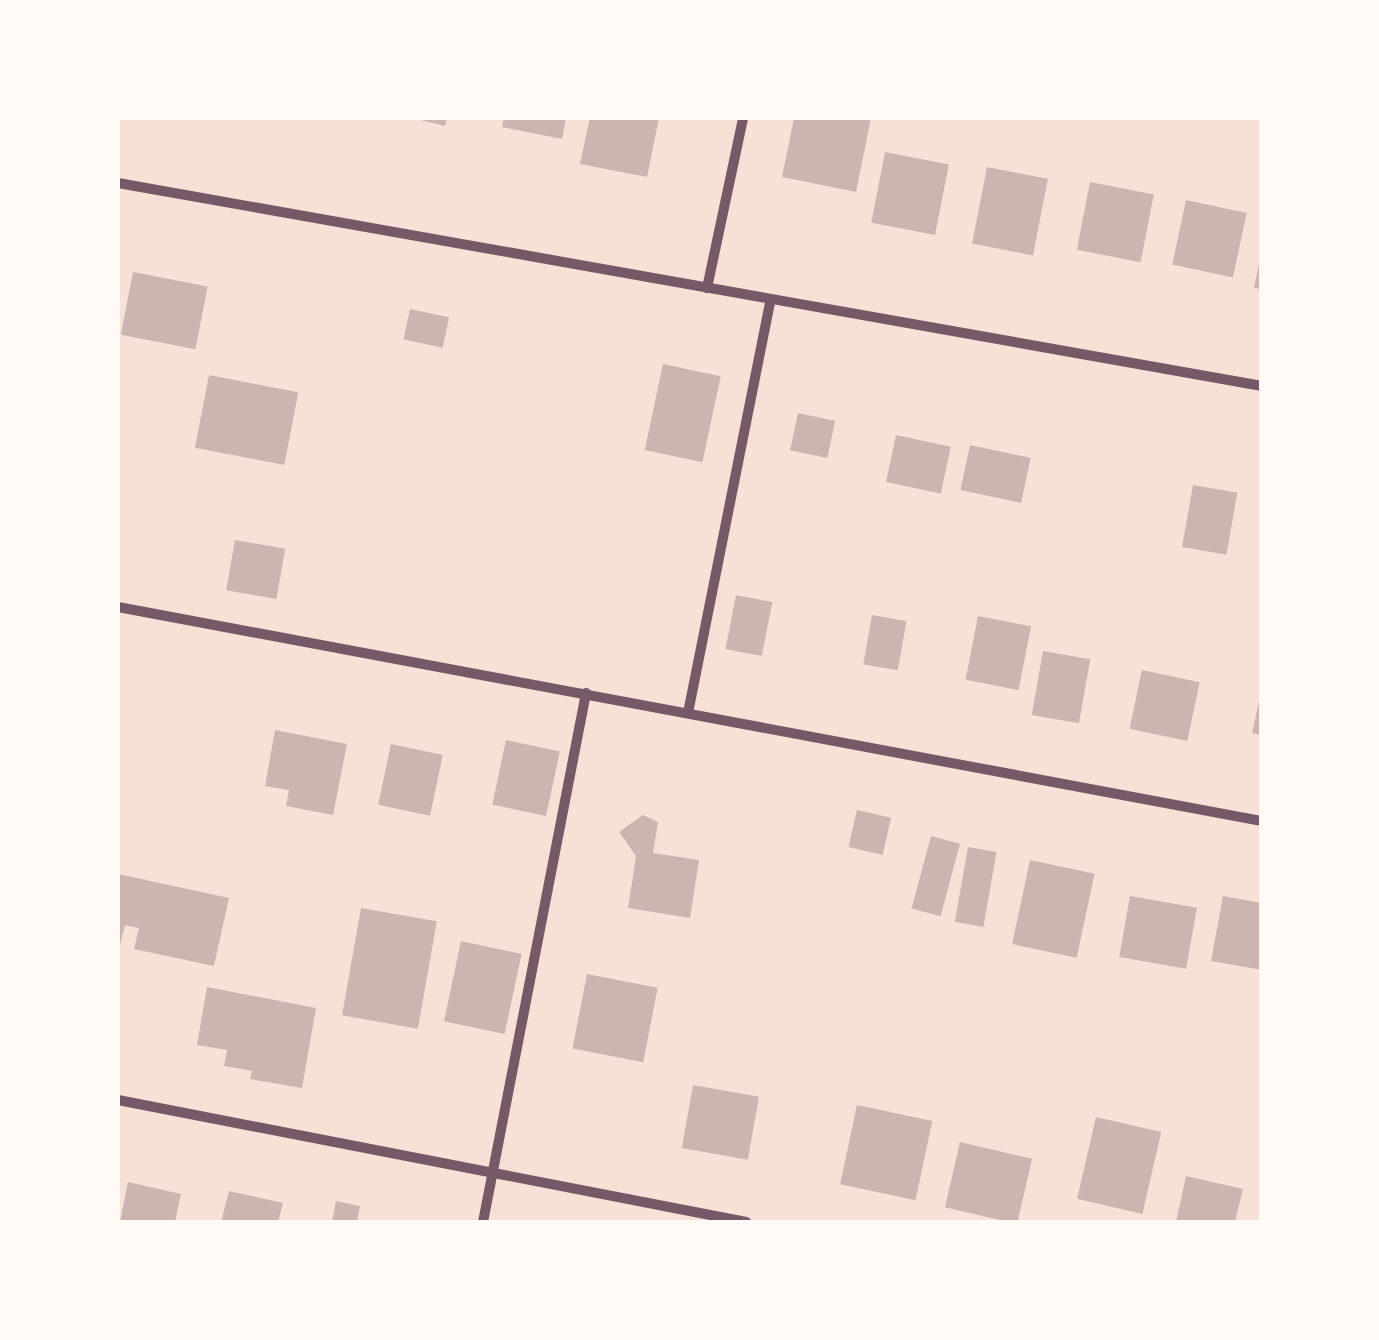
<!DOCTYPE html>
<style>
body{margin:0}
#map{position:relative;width:1379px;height:1340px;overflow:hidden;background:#f7e1d7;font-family:Manrope,sans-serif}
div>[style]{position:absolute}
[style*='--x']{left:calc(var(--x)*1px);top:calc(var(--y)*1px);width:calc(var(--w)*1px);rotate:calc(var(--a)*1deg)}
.building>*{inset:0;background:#ccb4b1;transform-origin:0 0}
.minor>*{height:10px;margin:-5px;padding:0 5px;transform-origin:5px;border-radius:5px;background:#755966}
span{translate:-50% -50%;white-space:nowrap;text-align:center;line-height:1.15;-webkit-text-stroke:10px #fffaf5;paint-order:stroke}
.frame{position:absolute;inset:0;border:120px solid #fffaf5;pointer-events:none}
</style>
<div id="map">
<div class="building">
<div style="clip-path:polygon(412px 118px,447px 118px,445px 126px)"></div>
<div style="clip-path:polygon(504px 118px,566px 118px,562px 139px,502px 127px)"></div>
<div style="clip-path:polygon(590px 118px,659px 118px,647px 177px,580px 164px)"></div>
<div style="clip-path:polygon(794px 118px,871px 118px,856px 192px,782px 177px)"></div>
<div style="left:885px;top:152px;width:65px;height:72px;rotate:11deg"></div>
<div style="left:987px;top:167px;width:62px;height:78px;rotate:11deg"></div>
<div style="left:1090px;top:182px;width:65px;height:69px;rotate:11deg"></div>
<div style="left:1186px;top:200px;width:62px;height:66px;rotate:12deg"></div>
<div style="clip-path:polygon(1260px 258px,1262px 258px,1262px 289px,1254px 288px)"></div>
<div style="left:133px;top:272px;width:76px;height:64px;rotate:11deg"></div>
<div style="left:410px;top:309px;width:40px;height:31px;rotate:12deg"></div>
<div style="left:663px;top:364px;width:59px;height:88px;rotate:12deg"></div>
<div style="left:209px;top:375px;width:91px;height:74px;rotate:11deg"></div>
<div style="left:798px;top:413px;width:38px;height:38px;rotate:12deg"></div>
<div style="left:896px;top:435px;width:56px;height:48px;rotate:12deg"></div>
<div style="left:970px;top:445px;width:62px;height:46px;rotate:12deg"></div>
<div style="left:1193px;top:485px;width:45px;height:63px;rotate:10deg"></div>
<div style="left:235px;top:540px;width:51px;height:51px;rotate:10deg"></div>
<div style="left:736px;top:595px;width:37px;height:55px;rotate:11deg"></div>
<div style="left:872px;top:615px;width:35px;height:50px;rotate:10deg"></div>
<div style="left:978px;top:616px;width:54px;height:65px;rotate:11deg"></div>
<div style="left:1043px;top:651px;width:48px;height:65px;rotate:10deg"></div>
<div style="left:1142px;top:670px;width:59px;height:60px;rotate:12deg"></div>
<div style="clip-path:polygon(1260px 697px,1262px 697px,1262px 735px,1252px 733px)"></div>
<div style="clip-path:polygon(275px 730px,347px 744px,333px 815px,286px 806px,289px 790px,265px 786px)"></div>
<div style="left:506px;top:740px;width:55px;height:66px;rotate:12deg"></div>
<div style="left:391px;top:744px;width:53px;height:62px;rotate:12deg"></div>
<div style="left:857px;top:810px;width:35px;height:38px;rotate:13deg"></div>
<div style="clip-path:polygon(643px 815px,658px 822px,653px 853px,699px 860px,690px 918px,628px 908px,636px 856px,619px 832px)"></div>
<div style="left:931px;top:836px;width:30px;height:75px;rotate:15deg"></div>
<div style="left:968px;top:847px;width:29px;height:76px;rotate:10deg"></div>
<div style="left:1030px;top:860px;width:66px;height:86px;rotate:12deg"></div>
<div style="clip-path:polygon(118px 874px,229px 898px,214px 966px,134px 949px,139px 928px,125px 925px,118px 953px)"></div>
<div style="left:1130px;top:896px;width:68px;height:62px;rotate:10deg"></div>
<div style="clip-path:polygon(1223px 896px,1262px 903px,1262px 970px,1211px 961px)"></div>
<div style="left:361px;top:908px;width:77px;height:109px;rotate:10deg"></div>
<div style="left:461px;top:941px;width:62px;height:82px;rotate:12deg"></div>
<div style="left:587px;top:974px;width:72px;height:76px;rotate:11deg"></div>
<div style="clip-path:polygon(207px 987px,316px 1008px,302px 1088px,250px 1079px,252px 1071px,224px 1066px,227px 1050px,197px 1045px)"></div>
<div style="left:693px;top:1085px;width:67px;height:64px;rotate:10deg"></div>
<div style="left:857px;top:1105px;width:77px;height:81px;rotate:12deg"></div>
<div style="left:1096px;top:1117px;width:67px;height:84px;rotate:13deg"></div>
<div style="left:960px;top:1142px;width:74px;height:67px;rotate:13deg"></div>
<div style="clip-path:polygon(1186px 1176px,1243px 1189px,1235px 1222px,1176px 1222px)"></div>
<div style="clip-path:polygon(128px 1182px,181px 1194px,175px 1222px,120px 1222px)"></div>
<div style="clip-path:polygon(229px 1191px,283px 1203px,278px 1222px,221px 1222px)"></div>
<div style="clip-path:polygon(336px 1201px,360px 1206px,357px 1222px,332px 1222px)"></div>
</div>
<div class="minor">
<div style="--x:118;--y:183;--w:1162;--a:10.06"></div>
<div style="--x:707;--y:288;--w:174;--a:-78"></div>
<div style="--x:118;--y:607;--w:1164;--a:10.6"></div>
<div style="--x:688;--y:713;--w:420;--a:-78.7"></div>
<div style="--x:118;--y:1100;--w:640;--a:10.99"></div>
<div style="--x:483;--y:1222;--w:539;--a:-78.98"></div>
</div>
<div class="frame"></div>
</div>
